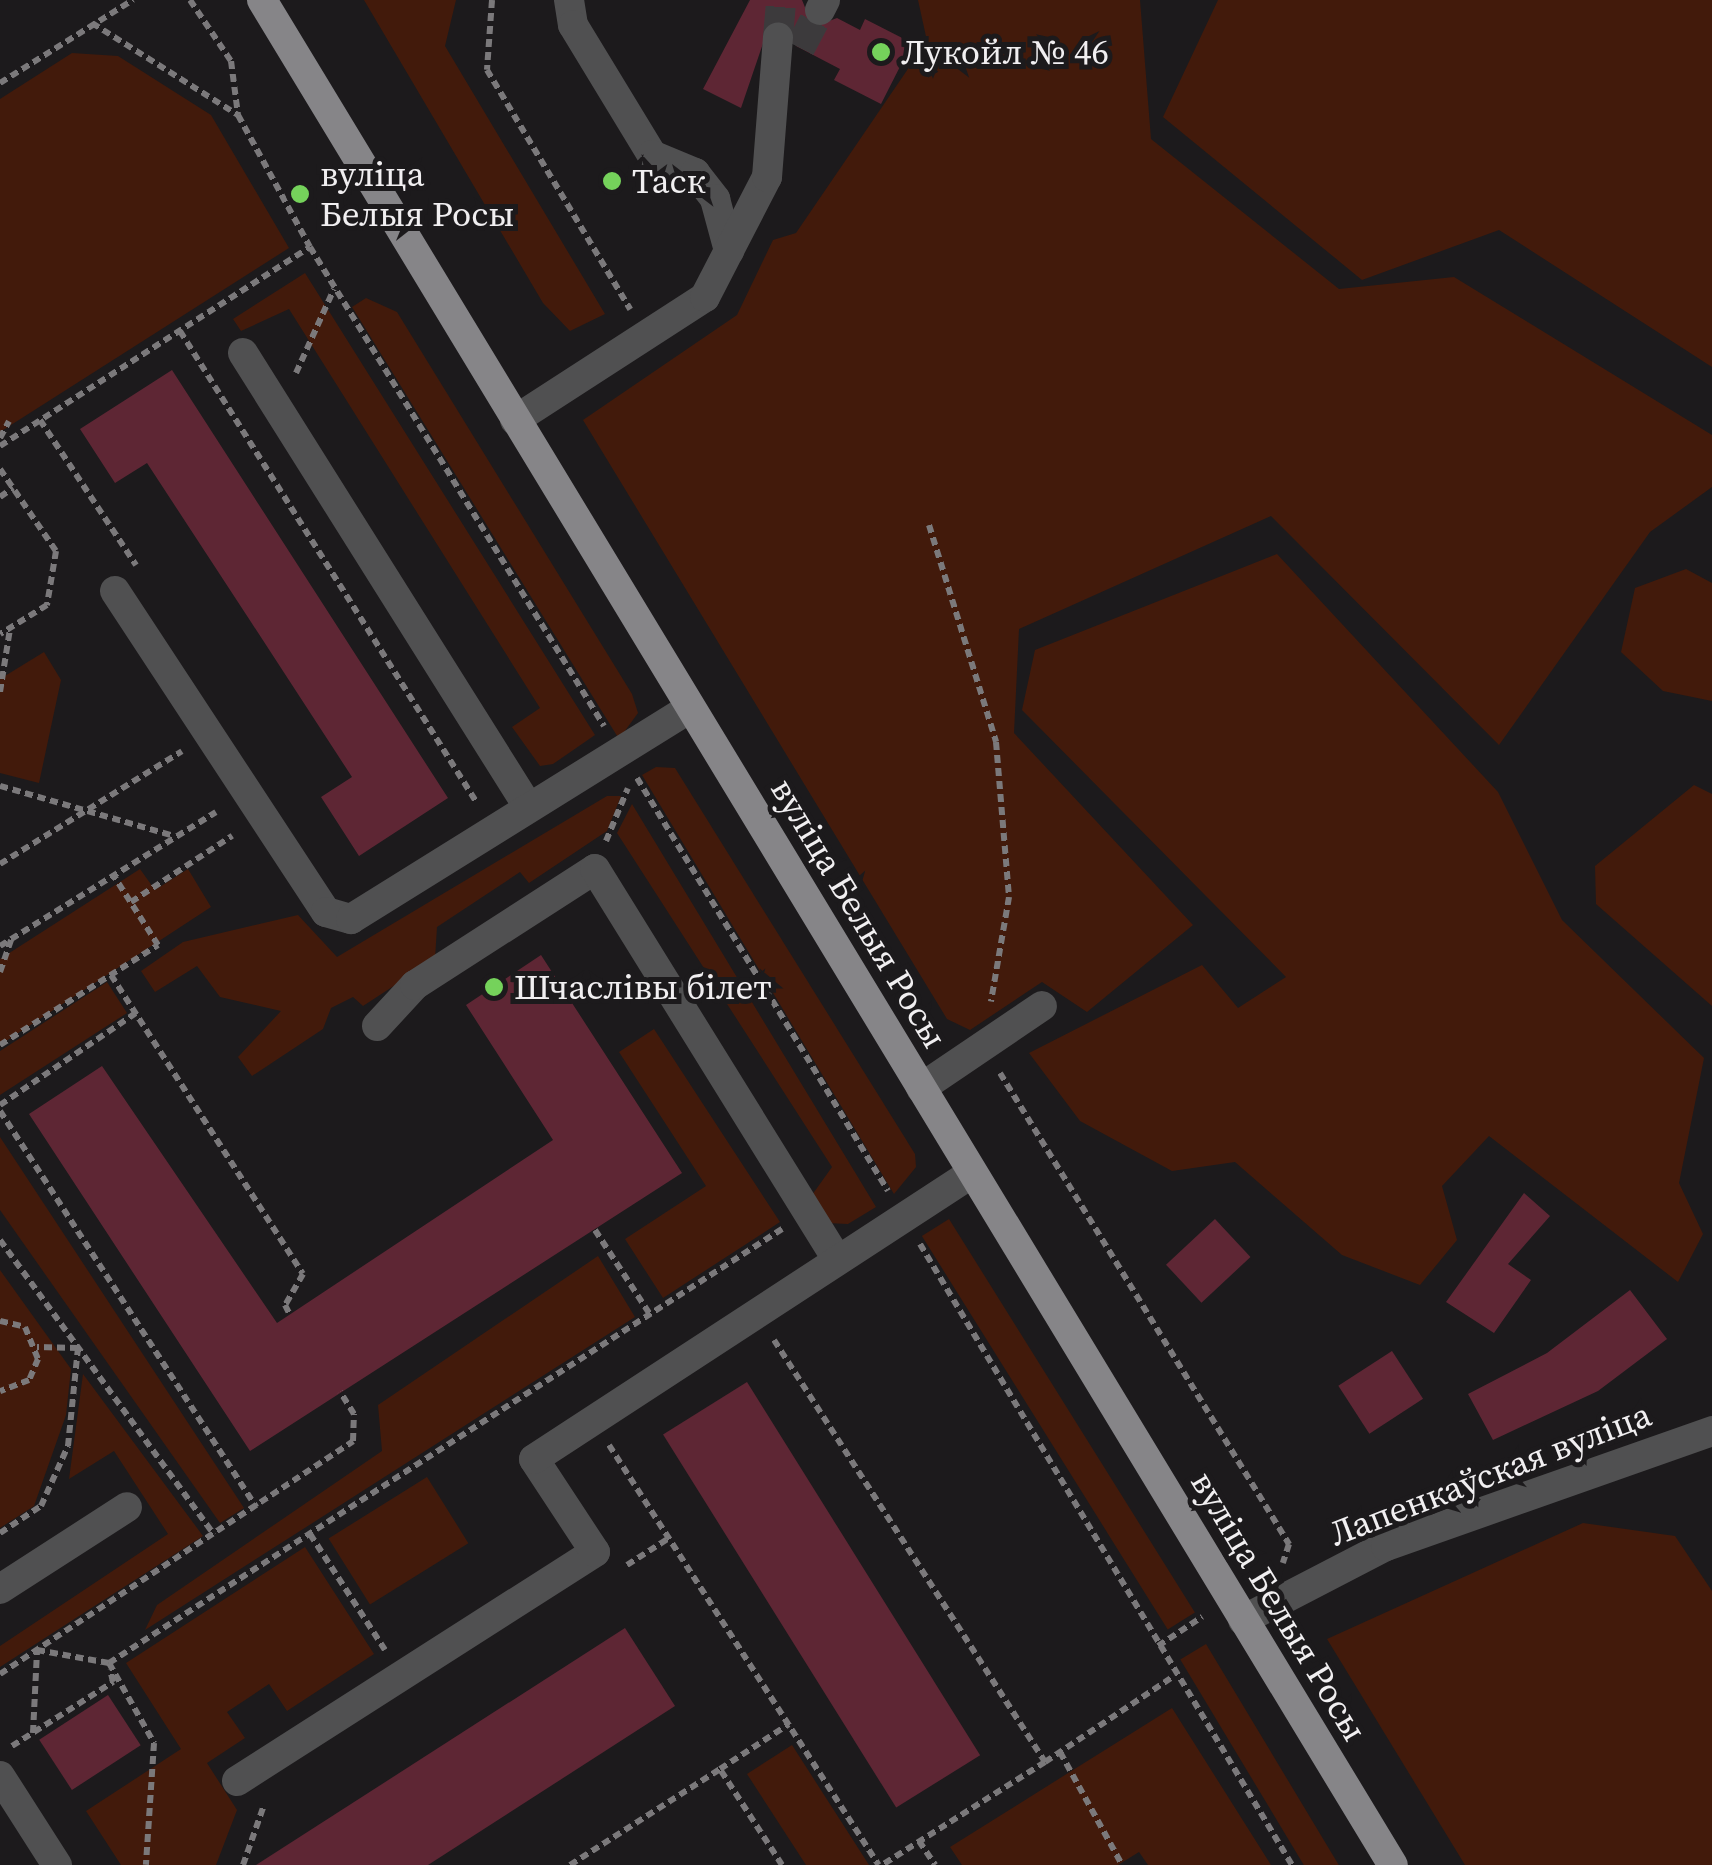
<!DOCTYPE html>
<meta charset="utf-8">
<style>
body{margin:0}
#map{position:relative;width:1712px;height:1865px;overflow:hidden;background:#1c1a1c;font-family:"Source Serif 4",serif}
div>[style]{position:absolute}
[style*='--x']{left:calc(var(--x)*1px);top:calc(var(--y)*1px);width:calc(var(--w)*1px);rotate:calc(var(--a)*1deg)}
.green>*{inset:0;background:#421a0b;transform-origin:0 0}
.building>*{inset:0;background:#5e2634;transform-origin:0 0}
.minor-tunnel>*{height:30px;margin-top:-15px;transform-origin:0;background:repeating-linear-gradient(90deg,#3c3a3c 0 30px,transparent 0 45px)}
.path>*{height:6px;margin-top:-3px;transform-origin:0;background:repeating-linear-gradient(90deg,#7b797b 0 8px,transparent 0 13px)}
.minor>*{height:30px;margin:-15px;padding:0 15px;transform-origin:15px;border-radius:15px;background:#505051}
.major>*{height:30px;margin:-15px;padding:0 15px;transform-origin:15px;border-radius:15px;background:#868588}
.dots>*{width:28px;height:28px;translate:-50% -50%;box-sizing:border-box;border:5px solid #1c1a1c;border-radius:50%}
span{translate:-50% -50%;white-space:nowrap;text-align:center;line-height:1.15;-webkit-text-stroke:10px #1c1a1c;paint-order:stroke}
.poi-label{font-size:35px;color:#f1eff1}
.left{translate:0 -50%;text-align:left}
.street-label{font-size:35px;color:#f1eff1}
</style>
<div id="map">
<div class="green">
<div style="clip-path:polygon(364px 0,456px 0,445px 46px,605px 314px,570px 331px,543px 303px)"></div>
<div style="clip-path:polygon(918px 0,1140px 0,1151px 139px,1339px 289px,1454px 277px,1712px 435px,1712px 487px,1650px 532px,1499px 745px,1271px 516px,1019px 629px,1014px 733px,1193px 925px,1087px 1012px,1042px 982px,970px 1030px,947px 1019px,583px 420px,737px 315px,773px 240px,796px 233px,927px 41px)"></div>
<div style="clip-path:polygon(1218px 0,1712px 0,1712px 367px,1499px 230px,1362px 280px,1163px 117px)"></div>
<div style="clip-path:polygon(72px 53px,118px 56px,211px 115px,289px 248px,0 432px,0 99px)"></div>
<div style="clip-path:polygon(305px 273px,595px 735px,553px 764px,540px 766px,512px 727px,540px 708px,289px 309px,241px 331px,233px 319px)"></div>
<div style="clip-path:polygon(366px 298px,397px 312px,632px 694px,638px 713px,619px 739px,352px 307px)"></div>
<div style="clip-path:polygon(1277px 554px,1498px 792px,1562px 920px,1704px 1058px,1679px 1183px,1703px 1234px,1678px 1282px,1489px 1136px,1442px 1186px,1457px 1240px,1420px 1285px,1342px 1255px,1235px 1162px,1172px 1171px,1080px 1121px,1029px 1053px,1202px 965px,1238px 1008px,1286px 977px,1022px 710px,1035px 650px)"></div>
<div style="clip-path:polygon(1686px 569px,1712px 583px,1712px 701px,1663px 691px,1621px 652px,1635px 588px)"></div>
<div style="clip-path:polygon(44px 652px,61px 680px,39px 783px,0 773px,0 679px)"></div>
<div style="clip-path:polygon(656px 767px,675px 768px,915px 1154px,916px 1167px,894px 1194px,642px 775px)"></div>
<div style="clip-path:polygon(1694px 785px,1712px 794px,1712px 1006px,1596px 904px,1595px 866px)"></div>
<div style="clip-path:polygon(607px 796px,621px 796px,607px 831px,529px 883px,520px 872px,437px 927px,435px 959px,363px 1006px,353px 997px,331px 1008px,323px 1029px,252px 1076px,238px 1057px,281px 1011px,220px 997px,197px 966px,155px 992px,141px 971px,183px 942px,298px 915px,337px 957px)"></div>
<div style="clip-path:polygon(632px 804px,876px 1207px,848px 1224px,827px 1223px,812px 1195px,832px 1167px,617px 833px)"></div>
<div style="clip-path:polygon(140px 869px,155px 890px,188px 869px,211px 907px,0 1045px,0 959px)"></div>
<div style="clip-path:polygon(107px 982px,127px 1013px,0 1095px,0 1051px)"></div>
<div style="clip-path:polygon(654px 1029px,780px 1222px,663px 1298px,625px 1239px,706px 1186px,619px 1052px)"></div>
<div style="clip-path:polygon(0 1137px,244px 1508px,220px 1523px,0 1210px)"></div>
<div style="left:949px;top:1219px;width:464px;height:32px;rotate:58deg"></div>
<div style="clip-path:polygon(598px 1256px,635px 1317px,145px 1630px,157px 1605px,382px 1451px,378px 1405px)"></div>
<div style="clip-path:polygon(0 1270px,71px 1369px,66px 1415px,34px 1506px,0 1528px)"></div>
<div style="clip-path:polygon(83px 1374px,203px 1536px,0 1667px,0 1646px,168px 1534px,114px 1451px,69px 1479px)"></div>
<div style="left:427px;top:1477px;width:78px;height:116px;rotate:58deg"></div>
<div style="clip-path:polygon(1583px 1523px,1675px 1536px,1712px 1591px,1712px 1865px,1465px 1865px,1327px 1639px)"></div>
<div style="clip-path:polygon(305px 1547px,374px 1654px,287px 1711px,269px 1684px,227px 1712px,245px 1738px,207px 1763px,237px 1810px,216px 1865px,121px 1865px,86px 1811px,181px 1749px,126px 1663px)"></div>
<div style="left:1206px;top:1644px;width:259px;height:30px;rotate:59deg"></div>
<div style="clip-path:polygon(1172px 1708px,1271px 1865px,1148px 1865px,1139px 1852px,1118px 1865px,962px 1865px,950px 1847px)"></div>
<div style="clip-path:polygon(792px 1745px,869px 1865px,806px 1865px,747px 1774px)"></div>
</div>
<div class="building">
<div style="clip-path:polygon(750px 0,802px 0,813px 27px,837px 18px,860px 30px,865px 19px,912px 43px,881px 104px,834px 80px,840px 69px,796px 46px,789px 22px,771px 20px,741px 108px,703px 89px)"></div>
<div style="clip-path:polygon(172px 370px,448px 798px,359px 856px,321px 797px,352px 777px,251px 622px,147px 463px,115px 483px,80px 429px)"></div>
<div style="clip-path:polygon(541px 955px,682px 1173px,250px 1451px,29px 1114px,102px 1066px,277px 1323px,553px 1140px,466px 1005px)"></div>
<div style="clip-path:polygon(1524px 1193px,1550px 1216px,1508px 1264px,1531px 1280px,1494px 1333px,1446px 1302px)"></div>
<div style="left:1215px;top:1219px;width:52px;height:67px;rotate:47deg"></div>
<div style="clip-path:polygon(1630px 1290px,1667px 1339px,1598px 1391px,1493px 1440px,1468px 1394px,1547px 1353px)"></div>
<div style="left:1392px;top:1351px;width:57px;height:64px;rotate:57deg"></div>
<div style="left:747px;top:1382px;width:440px;height:99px;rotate:58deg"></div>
<div style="clip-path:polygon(625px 1628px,675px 1706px,428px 1865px,256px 1865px)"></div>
<div style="left:108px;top:1695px;width:60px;height:82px;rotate:57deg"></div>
</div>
<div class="minor-tunnel">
<div style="--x:778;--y:37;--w:37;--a:-85"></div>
<div style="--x:800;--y:48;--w:43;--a:-62.2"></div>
</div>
<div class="path">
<div style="--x:190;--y:0;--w:73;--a:56.1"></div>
<div style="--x:231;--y:61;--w:54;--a:82.6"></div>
<div style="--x:238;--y:115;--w:150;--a:61.4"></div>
<div style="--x:310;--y:247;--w:562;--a:58.46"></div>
<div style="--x:492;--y:0;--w:70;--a:94.1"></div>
<div style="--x:487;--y:70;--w:279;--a:59.1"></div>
<div style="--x:92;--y:23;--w:173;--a:32.2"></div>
<div style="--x:0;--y:83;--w:157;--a:-32"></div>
<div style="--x:180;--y:331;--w:558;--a:57.82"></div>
<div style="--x:296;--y:373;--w:92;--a:-65.7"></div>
<div style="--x:40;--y:420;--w:174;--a:56.5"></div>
<div style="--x:0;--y:438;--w:19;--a:-62"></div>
<div style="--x:0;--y:446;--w:368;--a:-32.7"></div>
<div style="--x:0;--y:469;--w:99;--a:55.7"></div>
<div style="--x:56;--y:551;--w:55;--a:99.5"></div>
<div style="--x:47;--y:605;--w:55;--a:148.3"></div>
<div style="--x:0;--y:497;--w:16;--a:-35"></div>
<div style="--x:929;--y:525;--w:227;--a:72.8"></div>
<div style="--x:996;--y:742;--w:156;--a:85.2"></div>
<div style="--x:1009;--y:897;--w:106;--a:99.8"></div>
<div style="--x:0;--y:692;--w:64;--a:-81"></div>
<div style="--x:637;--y:778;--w:483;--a:58.7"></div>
<div style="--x:0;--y:786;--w:178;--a:16"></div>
<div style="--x:606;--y:841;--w:57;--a:-67.5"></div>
<div style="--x:0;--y:864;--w:214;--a:-31.8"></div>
<div style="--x:131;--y:902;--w:121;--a:-33.2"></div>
<div style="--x:0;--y:946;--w:254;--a:-31.8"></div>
<div style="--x:0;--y:972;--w:34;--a:-71"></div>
<div style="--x:111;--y:975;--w:355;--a:57.3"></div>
<div style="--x:303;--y:1274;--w:36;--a:120"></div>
<div style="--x:285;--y:1305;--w:11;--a:63"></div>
<div style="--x:0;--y:1045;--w:187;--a:-32.3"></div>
<div style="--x:158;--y:945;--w:85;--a:-122.6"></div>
<div style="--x:1000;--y:1073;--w:553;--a:58.47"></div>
<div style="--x:1289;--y:1544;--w:20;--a:108"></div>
<div style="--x:0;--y:1105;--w:164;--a:-34.1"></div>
<div style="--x:0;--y:1111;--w:472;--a:57.1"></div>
<div style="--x:595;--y:1230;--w:103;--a:56.9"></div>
<div style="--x:0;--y:1240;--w:364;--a:54"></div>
<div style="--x:920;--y:1244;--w:724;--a:59.08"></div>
<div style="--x:0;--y:1321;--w:26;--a:13"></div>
<div style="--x:25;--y:1327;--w:35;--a:68"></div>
<div style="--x:38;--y:1359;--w:23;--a:113"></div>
<div style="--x:29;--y:1380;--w:31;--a:159"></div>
<div style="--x:774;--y:1340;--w:502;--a:57.29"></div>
<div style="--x:1045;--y:1762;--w:193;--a:147.7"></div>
<div style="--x:609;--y:1445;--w:499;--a:57.3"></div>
<div style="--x:0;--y:1533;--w:49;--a:-33.4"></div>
<div style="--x:41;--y:1506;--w:66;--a:-65.8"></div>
<div style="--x:68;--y:1446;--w:99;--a:-84.2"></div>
<div style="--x:78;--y:1348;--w:41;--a:-178.6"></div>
<div style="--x:310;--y:1534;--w:138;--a:57.1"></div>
<div style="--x:627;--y:1565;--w:50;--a:-32.7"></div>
<div style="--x:1158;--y:1646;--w:53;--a:-33.4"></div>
<div style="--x:37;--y:1650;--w:73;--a:10.2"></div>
<div style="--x:109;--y:1663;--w:801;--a:-32.82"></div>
<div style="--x:109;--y:1663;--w:92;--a:60.6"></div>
<div style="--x:154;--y:1743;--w:122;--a:93.8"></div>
<div style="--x:0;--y:1674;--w:423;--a:-33.4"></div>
<div style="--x:353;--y:1441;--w:27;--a:-88"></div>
<div style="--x:354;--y:1414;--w:26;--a:-122"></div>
<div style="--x:33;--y:1733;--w:82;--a:-87.2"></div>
<div style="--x:12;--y:1746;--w:120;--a:-32.4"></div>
<div style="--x:113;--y:1682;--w:13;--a:-103"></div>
<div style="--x:1060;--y:1752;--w:129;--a:61.2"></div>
<div style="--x:1045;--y:1762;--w:155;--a:-33.7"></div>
<div style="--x:919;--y:1841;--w:29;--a:56"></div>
<div style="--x:243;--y:1865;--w:64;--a:-70.7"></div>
<div style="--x:570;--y:1865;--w:178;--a:-32.6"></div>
<div style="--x:782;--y:1865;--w:114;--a:-122.9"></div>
<div style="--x:720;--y:1769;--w:82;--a:-33.1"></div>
</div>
<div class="minor">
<div style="--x:569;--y:0;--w:25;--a:81"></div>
<div style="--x:573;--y:25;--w:152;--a:58.7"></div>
<div style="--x:652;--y:155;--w:47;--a:22.7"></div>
<div style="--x:695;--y:173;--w:33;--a:52"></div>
<div style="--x:715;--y:199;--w:54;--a:74.9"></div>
<div style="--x:820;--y:10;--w:11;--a:-63"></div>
<div style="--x:243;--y:353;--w:537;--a:57.85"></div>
<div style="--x:515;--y:420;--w:226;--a:-32.9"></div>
<div style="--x:705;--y:297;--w:135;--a:-62.7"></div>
<div style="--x:767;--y:177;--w:140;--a:-85.5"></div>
<div style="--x:115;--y:591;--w:384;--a:56.7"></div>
<div style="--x:326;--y:912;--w:26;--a:16"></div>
<div style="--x:351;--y:919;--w:399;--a:-31.9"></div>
<div style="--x:377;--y:1026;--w:56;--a:-47.2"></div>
<div style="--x:415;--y:985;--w:214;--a:-32.8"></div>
<div style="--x:595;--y:869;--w:460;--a:58.2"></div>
<div style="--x:921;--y:1088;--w:146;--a:-34.1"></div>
<div style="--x:0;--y:1589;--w:151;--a:-32.8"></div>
<div style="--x:1243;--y:1620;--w:161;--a:-27.4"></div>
<div style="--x:1386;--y:1546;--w:346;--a:-19.4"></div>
<div style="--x:0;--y:1776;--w:106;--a:57.4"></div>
<div style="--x:237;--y:1781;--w:425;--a:-32.6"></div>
<div style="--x:595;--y:1552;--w:111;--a:-123.3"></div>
<div style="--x:534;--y:1459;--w:523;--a:-33.14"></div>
</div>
<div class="major">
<div style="--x:262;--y:0;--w:2181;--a:58.77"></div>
</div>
<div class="dots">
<div style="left:881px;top:52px;background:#75d25b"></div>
<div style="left:612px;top:181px;background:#75d25b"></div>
<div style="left:300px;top:194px;background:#75d25b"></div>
<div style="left:494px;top:987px;background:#75d25b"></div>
</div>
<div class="poi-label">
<span class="left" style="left:901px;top:52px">Лукойл № 46</span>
<span class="left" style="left:320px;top:194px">вуліца<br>Белыя Росы</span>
<span class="left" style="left:632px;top:181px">Таск</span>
<span class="left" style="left:514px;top:987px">Шчаслівы білет</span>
</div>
<div class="street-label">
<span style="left:859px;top:913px;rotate:59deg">вуліца Белыя Росы</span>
<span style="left:1490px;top:1474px;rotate:-21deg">Лапенкаўская вуліца</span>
<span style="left:1279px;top:1606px;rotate:59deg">вуліца Белыя Росы</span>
</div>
</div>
